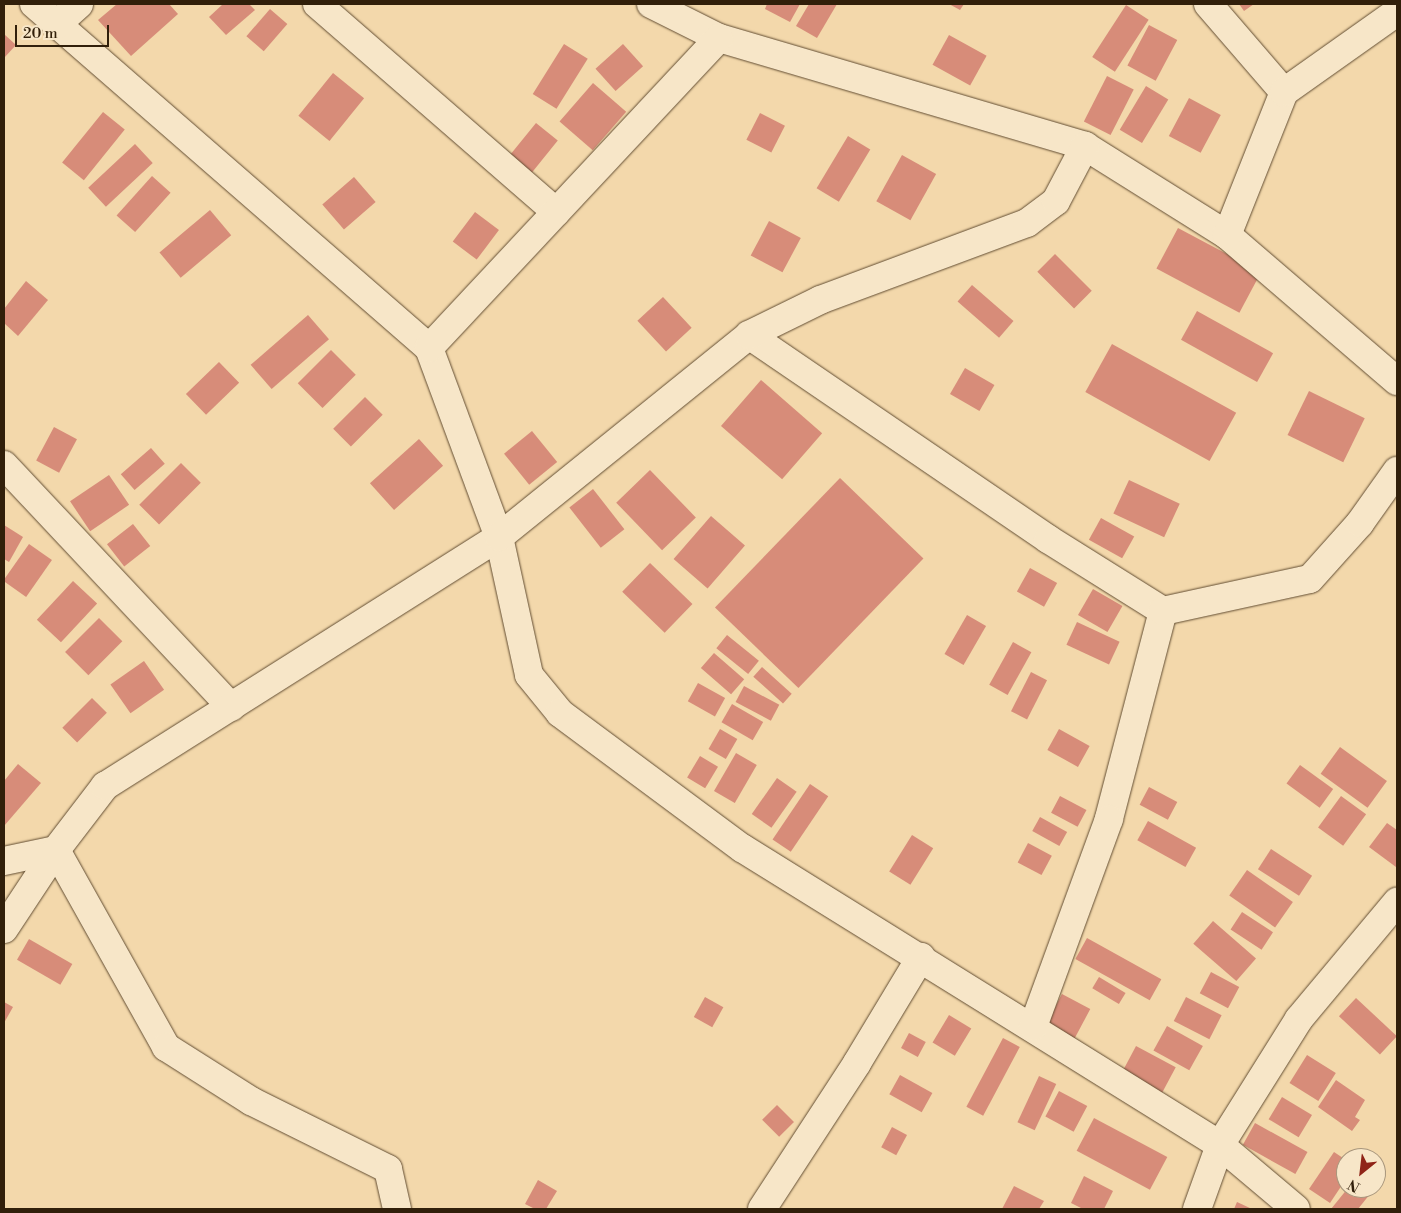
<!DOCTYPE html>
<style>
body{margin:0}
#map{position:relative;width:1401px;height:1213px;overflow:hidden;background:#f3d8ab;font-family:"Libre Bodoni",serif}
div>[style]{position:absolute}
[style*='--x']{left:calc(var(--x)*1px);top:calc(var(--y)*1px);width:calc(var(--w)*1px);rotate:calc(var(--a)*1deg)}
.building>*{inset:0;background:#d78c79;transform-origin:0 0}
.roads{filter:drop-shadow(0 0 1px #624d32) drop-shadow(0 0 1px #624d32)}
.minor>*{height:28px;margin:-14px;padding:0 14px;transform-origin:14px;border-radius:14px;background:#f7e6c8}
span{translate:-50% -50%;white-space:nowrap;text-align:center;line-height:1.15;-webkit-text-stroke:4.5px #f7e6c8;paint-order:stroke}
.frame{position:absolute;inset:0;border:5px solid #311f0a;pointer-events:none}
.north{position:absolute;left:1336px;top:1148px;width:50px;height:50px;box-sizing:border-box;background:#f7e6c8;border:1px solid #a8967c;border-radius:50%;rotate:209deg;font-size:14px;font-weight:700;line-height:20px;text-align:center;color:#311f0a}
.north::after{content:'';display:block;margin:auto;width:18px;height:22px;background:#8f2418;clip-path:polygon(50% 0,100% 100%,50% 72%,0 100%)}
.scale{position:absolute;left:15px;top:25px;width:94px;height:22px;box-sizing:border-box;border:2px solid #311f0a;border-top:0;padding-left:6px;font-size:15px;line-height:18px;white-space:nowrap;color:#311f0a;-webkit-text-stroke:4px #f7e6c8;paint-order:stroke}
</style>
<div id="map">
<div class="building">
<div style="clip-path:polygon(117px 4px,169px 4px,178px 14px,131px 56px,98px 20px)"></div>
<div style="clip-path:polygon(223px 4px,249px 4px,255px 10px,226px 35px,209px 17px)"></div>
<div style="clip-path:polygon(767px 4px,800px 4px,790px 22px,765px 9px)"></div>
<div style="clip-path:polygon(809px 4px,837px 4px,817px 38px,796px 26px)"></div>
<div style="clip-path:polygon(949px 4px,964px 4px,960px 10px)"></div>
<div style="clip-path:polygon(1239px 4px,1254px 4px,1244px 11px)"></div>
<div style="left:1126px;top:5px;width:27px;height:62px;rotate:33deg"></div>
<div style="left:270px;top:9px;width:23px;height:36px;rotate:41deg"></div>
<div style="left:1149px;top:25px;width:32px;height:46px;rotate:28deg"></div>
<div style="clip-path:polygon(4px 34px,16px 45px,4px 58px)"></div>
<div style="left:949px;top:35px;width:43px;height:34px;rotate:29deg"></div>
<div style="left:564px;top:44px;width:28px;height:59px;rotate:32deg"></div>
<div style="left:623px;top:44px;width:30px;height:37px;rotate:48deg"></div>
<div style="left:333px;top:73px;width:40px;height:55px;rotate:39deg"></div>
<div style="left:1107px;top:76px;width:30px;height:51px;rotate:27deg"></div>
<div style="left:593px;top:83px;width:44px;height:51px;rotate:41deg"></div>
<div style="left:1146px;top:86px;width:26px;height:51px;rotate:31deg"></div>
<div style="left:1189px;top:98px;width:36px;height:43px;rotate:28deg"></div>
<div style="left:103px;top:112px;width:28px;height:65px;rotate:39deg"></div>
<div style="left:760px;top:113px;width:28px;height:30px;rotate:27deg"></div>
<div style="left:536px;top:123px;width:28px;height:41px;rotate:39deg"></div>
<div style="left:848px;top:136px;width:26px;height:61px;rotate:31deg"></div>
<div style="left:135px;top:144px;width:26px;height:64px;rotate:47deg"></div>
<div style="left:902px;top:155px;width:39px;height:53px;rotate:29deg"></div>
<div style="left:152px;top:176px;width:25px;height:53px;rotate:42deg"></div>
<div style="left:354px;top:177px;width:33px;height:42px;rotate:49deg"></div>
<div style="left:210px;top:210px;width:33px;height:66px;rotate:50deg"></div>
<div style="left:475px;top:212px;width:30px;height:37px;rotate:37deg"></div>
<div style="left:769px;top:221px;width:36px;height:39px;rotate:28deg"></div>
<div style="left:1178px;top:228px;width:94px;height:46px;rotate:28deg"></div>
<div style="left:1055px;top:254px;width:52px;height:25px;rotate:45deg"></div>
<div style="clip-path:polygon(26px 281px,48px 300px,18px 336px,4px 323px,4px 309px)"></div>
<div style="left:972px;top:285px;width:55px;height:22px;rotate:41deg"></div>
<div style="left:663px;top:297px;width:42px;height:35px;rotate:47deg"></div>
<div style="left:1197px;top:311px;width:87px;height:33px;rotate:29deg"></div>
<div style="left:308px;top:315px;width:32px;height:76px;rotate:49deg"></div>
<div style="left:1112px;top:344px;width:142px;height:55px;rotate:29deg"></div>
<div style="left:331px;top:350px;width:35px;height:47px;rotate:45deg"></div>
<div style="left:219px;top:362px;width:29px;height:46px;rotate:46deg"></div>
<div style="left:965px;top:368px;width:34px;height:30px;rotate:30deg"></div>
<div style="left:761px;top:380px;width:81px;height:61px;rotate:41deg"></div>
<div style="left:1309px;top:391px;width:62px;height:49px;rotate:26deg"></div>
<div style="left:365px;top:397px;width:25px;height:45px;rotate:45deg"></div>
<div style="left:54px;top:427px;width:26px;height:38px;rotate:28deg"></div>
<div style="left:532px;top:431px;width:40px;height:36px;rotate:51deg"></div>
<div style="left:419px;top:439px;width:36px;height:66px;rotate:48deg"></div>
<div style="left:151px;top:448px;width:21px;height:40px;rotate:49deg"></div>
<div style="left:181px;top:463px;width:28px;height:59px;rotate:45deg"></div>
<div style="left:650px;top:470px;width:66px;height:47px;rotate:46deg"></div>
<div style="left:109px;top:475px;width:36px;height:47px;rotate:56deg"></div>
<div style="left:840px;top:478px;width:116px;height:180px;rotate:44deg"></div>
<div style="left:1129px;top:480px;width:56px;height:37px;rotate:25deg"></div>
<div style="left:593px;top:489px;width:51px;height:30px;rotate:52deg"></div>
<div style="left:711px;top:516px;width:45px;height:57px;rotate:41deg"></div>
<div style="left:1101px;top:518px;width:38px;height:25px;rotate:29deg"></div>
<div style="left:133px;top:524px;width:28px;height:33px;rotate:52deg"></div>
<div style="clip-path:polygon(4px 525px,23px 537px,9px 562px,4px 559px)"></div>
<div style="left:29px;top:544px;width:28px;height:45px;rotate:35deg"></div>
<div style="left:650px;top:563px;width:59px;height:40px;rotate:44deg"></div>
<div style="left:1030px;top:568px;width:31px;height:27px;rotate:29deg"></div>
<div style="left:73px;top:581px;width:33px;height:53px;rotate:43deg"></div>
<div style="left:1093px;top:589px;width:34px;height:30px;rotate:30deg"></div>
<div style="left:967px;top:615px;width:22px;height:45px;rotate:30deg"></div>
<div style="left:99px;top:618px;width:33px;height:48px;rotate:45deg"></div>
<div style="left:1077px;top:622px;width:47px;height:25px;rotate:25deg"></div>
<div style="left:727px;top:635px;width:41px;height:17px;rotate:39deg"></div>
<div style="left:1013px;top:642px;width:21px;height:49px;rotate:29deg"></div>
<div style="left:714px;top:653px;width:40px;height:20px;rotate:41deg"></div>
<div style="left:144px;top:661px;width:35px;height:41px;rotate:55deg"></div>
<div style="left:762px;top:667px;width:40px;height:13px;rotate:42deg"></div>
<div style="left:1031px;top:672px;width:18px;height:44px;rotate:27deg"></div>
<div style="left:698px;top:683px;width:31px;height:21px;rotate:29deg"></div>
<div style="left:744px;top:686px;width:40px;height:18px;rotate:28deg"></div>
<div style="left:92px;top:698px;width:21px;height:42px;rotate:45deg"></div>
<div style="left:732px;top:704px;width:36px;height:21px;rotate:30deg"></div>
<div style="left:720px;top:729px;width:20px;height:23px;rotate:30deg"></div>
<div style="left:1059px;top:729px;width:35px;height:24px;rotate:29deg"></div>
<div style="left:1340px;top:747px;width:58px;height:33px;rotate:36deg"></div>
<div style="left:736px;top:753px;width:24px;height:44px;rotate:30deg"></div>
<div style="left:700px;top:756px;width:21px;height:25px;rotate:31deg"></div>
<div style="clip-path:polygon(18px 764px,41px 783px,4px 826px,4px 781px)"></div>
<div style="left:1300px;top:765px;width:41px;height:23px;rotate:36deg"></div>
<div style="left:777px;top:778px;width:24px;height:44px;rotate:35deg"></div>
<div style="left:810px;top:784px;width:22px;height:67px;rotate:34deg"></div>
<div style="left:1149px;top:787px;width:32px;height:20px;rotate:28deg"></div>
<div style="left:1060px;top:796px;width:30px;height:19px;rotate:28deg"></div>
<div style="left:1341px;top:796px;width:31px;height:39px;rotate:36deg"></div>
<div style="left:1040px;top:817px;width:31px;height:16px;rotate:29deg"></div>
<div style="left:1148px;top:821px;width:55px;height:22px;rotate:29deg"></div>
<div style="clip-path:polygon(1387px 823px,1397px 830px,1396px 867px,1369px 847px)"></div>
<div style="left:912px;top:835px;width:25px;height:43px;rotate:32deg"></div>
<div style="left:1028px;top:843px;width:27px;height:22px;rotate:28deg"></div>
<div style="left:1271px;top:849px;width:49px;height:24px;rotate:33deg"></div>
<div style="left:1247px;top:870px;width:56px;height:31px;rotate:35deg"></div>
<div style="left:1242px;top:912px;width:37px;height:21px;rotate:33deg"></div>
<div style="left:1213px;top:921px;width:57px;height:30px;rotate:41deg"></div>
<div style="left:1087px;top:938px;width:85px;height:24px;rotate:29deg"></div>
<div style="left:29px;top:939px;width:50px;height:24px;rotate:30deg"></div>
<div style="left:1211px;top:972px;width:32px;height:24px;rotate:28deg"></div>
<div style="left:1099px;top:977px;width:31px;height:13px;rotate:31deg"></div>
<div style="left:1062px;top:994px;width:32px;height:38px;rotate:28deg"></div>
<div style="left:705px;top:997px;width:21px;height:23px;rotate:29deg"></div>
<div style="left:1186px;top:997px;width:40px;height:27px;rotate:27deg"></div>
<div style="left:1356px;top:998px;width:56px;height:25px;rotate:43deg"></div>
<div style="clip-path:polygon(4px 1002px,13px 1007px,4px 1023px)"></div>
<div style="left:949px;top:1015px;width:26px;height:32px;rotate:31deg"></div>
<div style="left:1167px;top:1026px;width:41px;height:28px;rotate:29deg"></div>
<div style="left:909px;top:1033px;width:19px;height:17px;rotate:28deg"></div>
<div style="left:1003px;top:1038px;width:19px;height:78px;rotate:28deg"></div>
<div style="left:1136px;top:1046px;width:45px;height:35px;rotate:28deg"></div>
<div style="left:1307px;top:1055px;width:34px;height:33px;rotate:32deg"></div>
<div style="left:900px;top:1075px;width:37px;height:22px;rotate:29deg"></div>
<div style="left:1039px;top:1076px;width:19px;height:51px;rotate:25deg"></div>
<div style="clip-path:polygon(1336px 1080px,1365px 1100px,1355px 1117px,1360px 1120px,1352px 1131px,1318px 1107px)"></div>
<div style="left:1059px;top:1091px;width:32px;height:29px;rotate:28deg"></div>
<div style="left:1282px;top:1097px;width:35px;height:26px;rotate:31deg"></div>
<div style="left:777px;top:1105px;width:24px;height:21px;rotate:45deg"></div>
<div style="left:1094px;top:1118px;width:83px;height:37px;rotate:28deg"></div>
<div style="left:1255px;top:1123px;width:60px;height:25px;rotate:29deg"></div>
<div style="left:892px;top:1127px;width:17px;height:23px;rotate:28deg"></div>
<div style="clip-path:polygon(1334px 1152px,1346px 1160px,1346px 1179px,1330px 1203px,1309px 1189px)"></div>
<div style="clip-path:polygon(1084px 1176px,1113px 1191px,1104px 1209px,1083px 1209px,1071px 1203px)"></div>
<div style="clip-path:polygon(538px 1180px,557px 1191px,546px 1209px,535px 1209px,525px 1204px)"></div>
<div style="clip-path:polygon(1014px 1186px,1044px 1201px,1039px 1209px,1002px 1209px)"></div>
<div style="clip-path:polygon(1348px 1188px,1362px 1188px,1370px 1194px,1358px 1209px,1331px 1209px)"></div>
<div style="clip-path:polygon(1237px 1202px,1252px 1209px,1234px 1209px)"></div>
</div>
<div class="roads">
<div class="minor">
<div style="--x:34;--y:4;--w:524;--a:41.05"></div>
<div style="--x:429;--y:348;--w:202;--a:69.7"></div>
<div style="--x:499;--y:537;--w:141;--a:77.7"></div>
<div style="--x:529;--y:675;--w:49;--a:50.8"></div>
<div style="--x:560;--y:713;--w:227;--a:36.6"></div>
<div style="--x:742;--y:848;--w:563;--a:31.85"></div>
<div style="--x:1220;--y:1145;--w:99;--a:40.1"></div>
<div style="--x:317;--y:4;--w:317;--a:41"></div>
<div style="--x:651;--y:4;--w:76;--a:26.6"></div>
<div style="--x:719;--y:38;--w:382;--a:16.4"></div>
<div style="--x:1085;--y:146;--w:168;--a:32.1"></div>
<div style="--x:1227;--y:235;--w:224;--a:40.7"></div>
<div style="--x:1208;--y:4;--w:116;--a:49.2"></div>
<div style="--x:1284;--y:92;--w:154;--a:111.7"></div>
<div style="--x:56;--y:25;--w:31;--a:-42"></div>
<div style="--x:1284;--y:92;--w:138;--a:-35.3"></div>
<div style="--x:749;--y:335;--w:362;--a:34.3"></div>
<div style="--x:1048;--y:539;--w:136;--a:32.1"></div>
<div style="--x:1163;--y:611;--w:215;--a:104.6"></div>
<div style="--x:1109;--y:819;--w:221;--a:110.1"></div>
<div style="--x:429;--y:348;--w:424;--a:-46.9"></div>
<div style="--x:4;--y:465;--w:332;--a:46.8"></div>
<div style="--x:1163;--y:611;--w:150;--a:-12.3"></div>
<div style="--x:1310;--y:579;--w:75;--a:-48.2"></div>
<div style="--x:1360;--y:523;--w:64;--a:-54.6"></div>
<div style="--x:4;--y:861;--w:53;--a:-11.9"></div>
<div style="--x:56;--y:850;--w:226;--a:60.8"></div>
<div style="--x:166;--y:1047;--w:101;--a:32.4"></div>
<div style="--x:251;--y:1101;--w:153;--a:26.4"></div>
<div style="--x:388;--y:1169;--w:41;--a:77.3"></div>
<div style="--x:4;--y:929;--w:95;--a:-56.6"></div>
<div style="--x:56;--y:850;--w:81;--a:-52.6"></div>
<div style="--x:105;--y:786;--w:466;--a:-32.3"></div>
<div style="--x:499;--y:537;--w:321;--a:-38.9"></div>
<div style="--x:749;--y:335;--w:79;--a:-26.2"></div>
<div style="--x:820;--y:300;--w:221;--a:-20.4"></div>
<div style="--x:1027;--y:223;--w:36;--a:-37"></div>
<div style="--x:1056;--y:201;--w:62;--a:-62.2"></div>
<div style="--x:762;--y:1209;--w:174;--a:-56.9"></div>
<div style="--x:857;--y:1063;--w:124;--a:-58.9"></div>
<div style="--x:1197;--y:1209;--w:68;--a:-70.2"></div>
<div style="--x:1220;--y:1145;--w:149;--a:-57.9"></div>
<div style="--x:1299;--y:1019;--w:153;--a:-50.1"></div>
</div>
</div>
<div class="frame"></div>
<div class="north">N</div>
<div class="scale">20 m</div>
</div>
